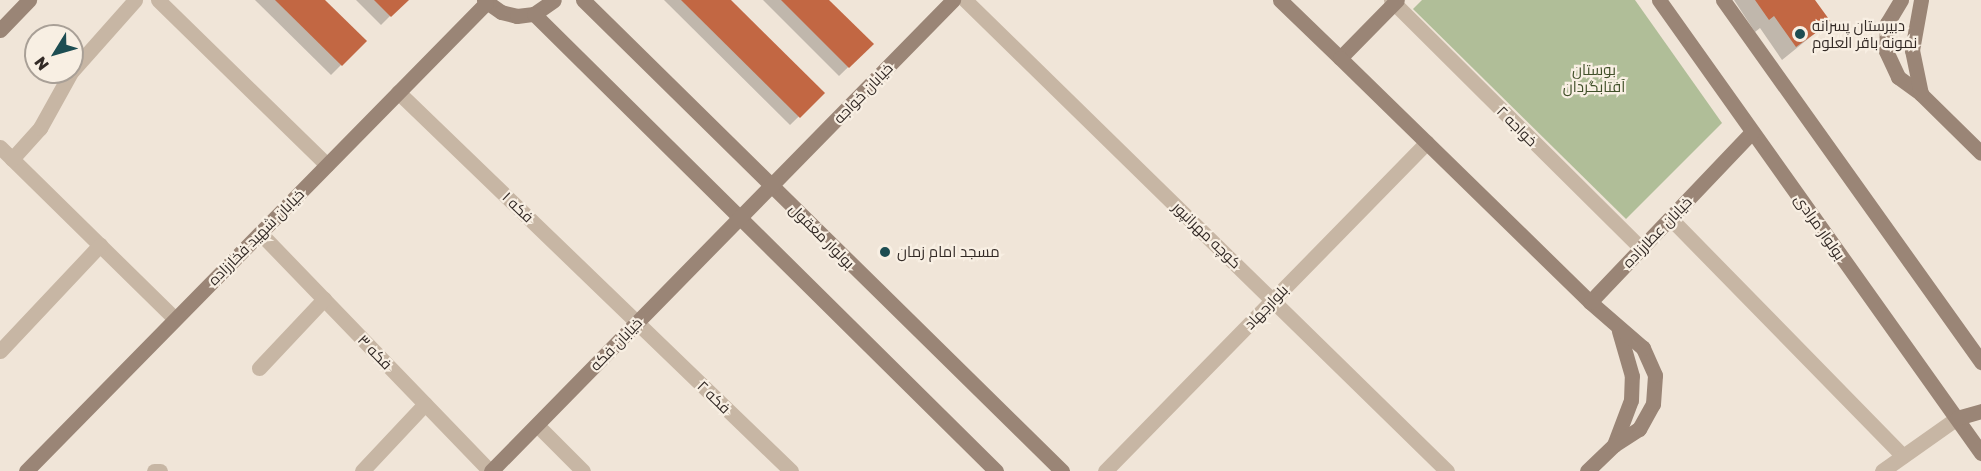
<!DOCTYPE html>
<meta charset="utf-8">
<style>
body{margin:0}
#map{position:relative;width:1981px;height:471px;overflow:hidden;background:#f0e5d8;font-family:"Golos Text",Cairo,sans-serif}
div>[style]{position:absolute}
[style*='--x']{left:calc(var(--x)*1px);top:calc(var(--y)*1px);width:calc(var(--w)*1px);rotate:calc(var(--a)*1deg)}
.green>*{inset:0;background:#b0be98}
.shadow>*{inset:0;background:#0003}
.building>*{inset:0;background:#c26743}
.street>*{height:15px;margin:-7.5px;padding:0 7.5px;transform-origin:7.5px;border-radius:7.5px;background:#c7b6a4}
.secondary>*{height:15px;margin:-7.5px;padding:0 7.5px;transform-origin:7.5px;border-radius:7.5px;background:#9a8576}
.dots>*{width:16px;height:16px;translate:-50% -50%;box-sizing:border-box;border:3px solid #f8efe3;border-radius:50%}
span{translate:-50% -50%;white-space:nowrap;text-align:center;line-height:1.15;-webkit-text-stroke:4.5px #f8efe3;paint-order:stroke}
.poi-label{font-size:15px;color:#332a26}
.left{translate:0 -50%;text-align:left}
.park-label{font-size:15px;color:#41502a}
.street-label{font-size:15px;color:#332a26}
.north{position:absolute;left:24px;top:24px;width:60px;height:60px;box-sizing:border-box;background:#f8efe3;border:2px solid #a9a097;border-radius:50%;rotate:233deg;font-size:16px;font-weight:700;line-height:24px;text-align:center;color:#332a26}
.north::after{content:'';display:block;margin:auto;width:21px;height:27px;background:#1d4d52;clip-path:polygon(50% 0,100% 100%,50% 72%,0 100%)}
</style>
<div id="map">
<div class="green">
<div style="clip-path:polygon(1422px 0,1635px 0,1722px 123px,1626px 219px,1413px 9px)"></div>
</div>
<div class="shadow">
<div style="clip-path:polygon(255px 0,323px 0,365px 41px,331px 75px)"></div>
<div style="clip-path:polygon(356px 0,406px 0,381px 25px)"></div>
<div style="clip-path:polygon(664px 0,729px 0,823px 93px,790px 125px)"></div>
<div style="clip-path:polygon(763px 0,827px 0,872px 44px,839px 76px)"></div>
<div style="clip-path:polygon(1734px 0,1813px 0,1829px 22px,1782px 60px,1760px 28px,1755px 32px)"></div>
</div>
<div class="building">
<div style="clip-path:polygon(275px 0,325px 0,367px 41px,342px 66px)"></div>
<div style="clip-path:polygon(374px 0,409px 0,391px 17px)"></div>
<div style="clip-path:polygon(681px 0,731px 0,825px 93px,800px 118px)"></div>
<div style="clip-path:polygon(781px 0,829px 0,874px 44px,849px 68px)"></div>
<div style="clip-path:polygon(1755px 0,1815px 0,1831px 22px,1796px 47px,1774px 16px,1769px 20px)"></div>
</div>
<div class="street">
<div style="--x:158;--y:0;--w:236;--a:44.3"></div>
<div style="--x:965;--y:0;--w:674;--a:44.34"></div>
<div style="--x:1391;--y:0;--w:352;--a:44.8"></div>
<div style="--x:72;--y:71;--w:95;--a:-48.4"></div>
<div style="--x:398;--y:92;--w:546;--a:43.96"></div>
<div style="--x:0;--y:147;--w:245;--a:44.5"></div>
<div style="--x:12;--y:159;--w:42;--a:-47.9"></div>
<div style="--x:40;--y:128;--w:64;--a:-61"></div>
<div style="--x:1670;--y:218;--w:333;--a:45.6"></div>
<div style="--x:260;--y:233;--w:331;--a:46"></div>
<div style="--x:0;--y:351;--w:146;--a:-46.7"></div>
<div style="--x:259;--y:368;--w:95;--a:-46.7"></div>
<div style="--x:537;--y:425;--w:65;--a:45"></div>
<div style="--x:154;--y:471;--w:6;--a:0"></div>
<div style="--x:362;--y:471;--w:92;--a:-46.8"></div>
<div style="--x:1105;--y:471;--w:460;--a:-45.6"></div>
<div style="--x:1882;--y:471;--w:92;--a:-35.2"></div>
</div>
<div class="secondary">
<div style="--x:484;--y:0;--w:21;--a:35"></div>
<div style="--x:501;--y:12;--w:16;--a:14"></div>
<div style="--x:517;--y:16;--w:17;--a:-7"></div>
<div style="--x:534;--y:14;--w:24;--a:-35"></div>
<div style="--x:583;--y:0;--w:672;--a:44.52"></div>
<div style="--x:1280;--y:0;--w:83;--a:44"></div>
<div style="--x:1340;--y:58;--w:81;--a:-45.5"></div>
<div style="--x:1659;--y:0;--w:556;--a:54.59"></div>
<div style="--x:1723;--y:0;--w:445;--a:54.5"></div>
<div style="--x:1901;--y:0;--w:27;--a:121"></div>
<div style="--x:1887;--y:23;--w:28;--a:92"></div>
<div style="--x:1886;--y:51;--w:29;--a:65"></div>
<div style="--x:1898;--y:77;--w:29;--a:36"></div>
<div style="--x:1921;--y:94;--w:84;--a:44.5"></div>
<div style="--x:1921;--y:0;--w:51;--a:100.2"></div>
<div style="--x:1912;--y:50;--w:45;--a:78.4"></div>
<div style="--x:534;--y:14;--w:650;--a:44.69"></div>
<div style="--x:0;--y:30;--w:42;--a:-46"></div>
<div style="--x:1340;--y:58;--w:349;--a:44.3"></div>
<div style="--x:1957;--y:418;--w:25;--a:-16"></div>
<div style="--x:1614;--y:445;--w:48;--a:-69.3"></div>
<div style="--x:1631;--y:400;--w:24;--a:-88"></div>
<div style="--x:1632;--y:376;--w:47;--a:-106.1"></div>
<div style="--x:26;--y:471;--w:656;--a:-45.49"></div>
<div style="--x:491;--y:471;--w:660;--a:-45.55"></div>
<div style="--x:1587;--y:471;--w:37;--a:-44"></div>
<div style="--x:1614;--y:445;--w:30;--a:-33"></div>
<div style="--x:1639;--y:429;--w:29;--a:-61"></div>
<div style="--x:1653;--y:404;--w:29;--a:-86"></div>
<div style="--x:1655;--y:375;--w:30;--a:-114"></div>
<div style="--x:1643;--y:348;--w:70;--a:-139"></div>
<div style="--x:1590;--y:302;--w:235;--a:-46.4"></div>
</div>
<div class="dots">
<div style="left:1800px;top:34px;background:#1d4d52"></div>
<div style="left:885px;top:252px;background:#1d4d52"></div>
</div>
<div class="poi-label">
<span class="left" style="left:1812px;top:34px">دبیرستان پسرانه<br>نمونه باقر العلوم</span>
<span class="left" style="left:897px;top:252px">مسجد امام زمان</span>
</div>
<div class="park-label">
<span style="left:1594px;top:78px">بوستان<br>آفتابگردان</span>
</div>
<div class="street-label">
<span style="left:863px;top:93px;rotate:-46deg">خیابان خواجه</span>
<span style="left:1517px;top:126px;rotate:45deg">خواجه ۲</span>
<span style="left:518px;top:207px;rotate:44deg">فکه ۱</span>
<span style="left:1820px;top:227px;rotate:55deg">بولوار مرادی</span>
<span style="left:1657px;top:232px;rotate:-46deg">خیابان عطارزاده</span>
<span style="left:1207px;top:235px;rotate:44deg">کوچه مهرانپور</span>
<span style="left:822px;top:236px;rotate:45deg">بولوار معقول</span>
<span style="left:256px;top:237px;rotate:-45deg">خیابان شهید فخارزاده</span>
<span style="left:1266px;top:307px;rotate:-46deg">بلوارجهاد</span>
<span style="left:616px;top:344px;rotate:-46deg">خیابان فکه</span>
<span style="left:375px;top:352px;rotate:46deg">فکه ۳</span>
<span style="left:714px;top:397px;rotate:44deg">فکه ۲</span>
</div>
<div class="north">N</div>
</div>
